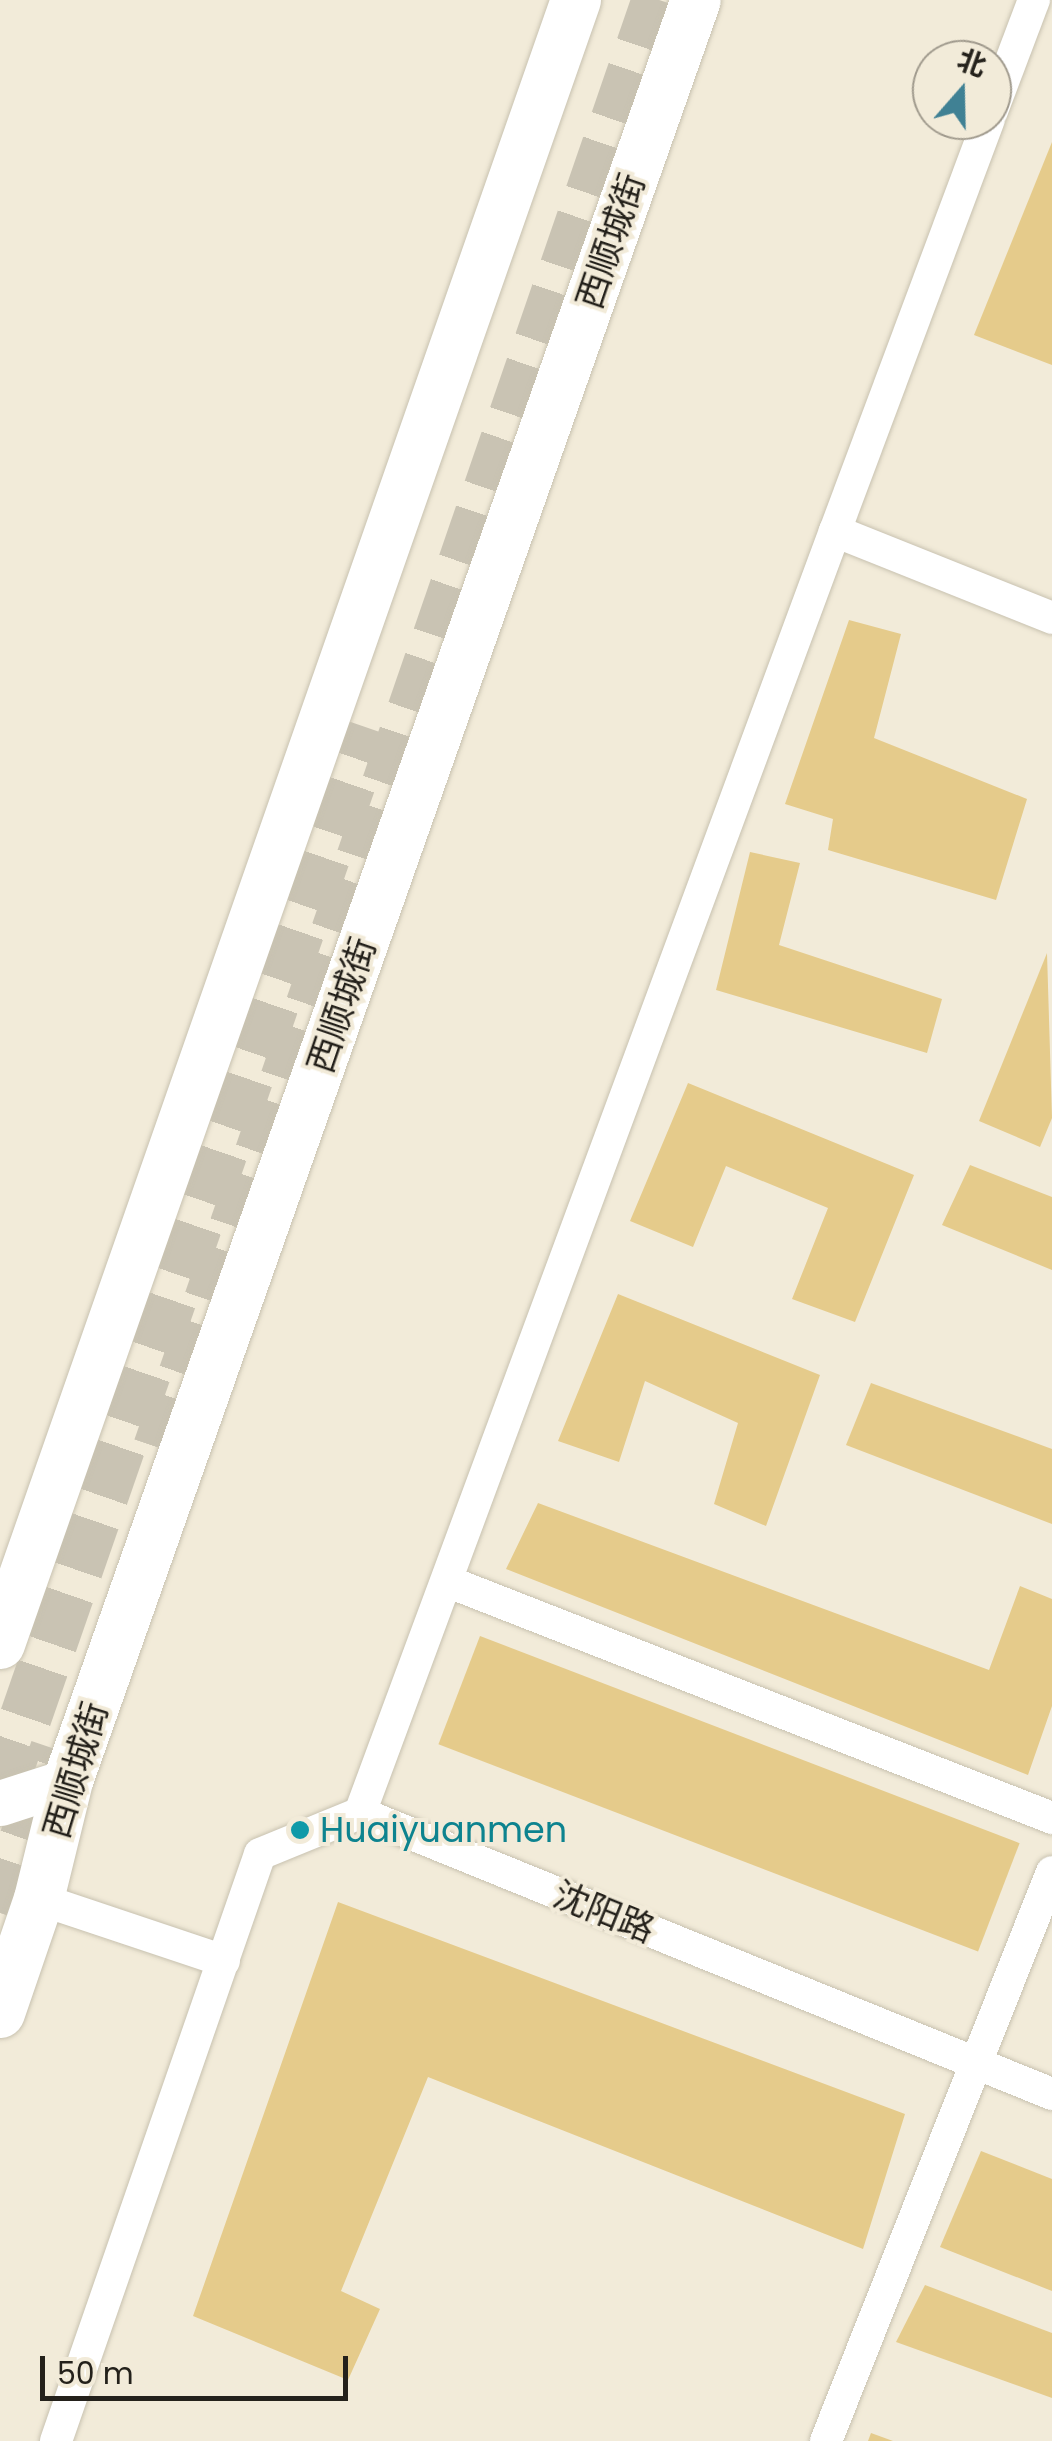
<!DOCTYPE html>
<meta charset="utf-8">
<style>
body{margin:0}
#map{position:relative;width:1052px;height:2441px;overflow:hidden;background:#f2ebd9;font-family:Poppins,"Noto Sans SC",sans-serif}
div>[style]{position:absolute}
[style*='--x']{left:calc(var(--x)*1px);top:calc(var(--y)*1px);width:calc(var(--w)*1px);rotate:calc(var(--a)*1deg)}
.building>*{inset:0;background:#e5cb8b;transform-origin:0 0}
.trunk-tunnel>*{height:52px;margin-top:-26px;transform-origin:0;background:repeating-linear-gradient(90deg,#c9c3b3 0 52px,transparent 0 78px)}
.roads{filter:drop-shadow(0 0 2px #c8c2b0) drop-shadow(0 0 2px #c8c2b0)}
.minor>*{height:32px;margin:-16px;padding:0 16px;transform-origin:16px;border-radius:16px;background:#fff}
.secondary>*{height:45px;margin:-22.5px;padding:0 22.5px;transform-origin:22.5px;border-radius:22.5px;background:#fff}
.primary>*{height:50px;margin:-25px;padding:0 25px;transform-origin:25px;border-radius:25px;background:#fff}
.dots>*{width:28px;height:28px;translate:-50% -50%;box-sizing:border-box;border:5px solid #f2ebd9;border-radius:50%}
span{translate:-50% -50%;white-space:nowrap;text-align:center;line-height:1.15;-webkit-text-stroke:8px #f2ebd9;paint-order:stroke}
.street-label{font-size:35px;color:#24211b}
.culture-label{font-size:35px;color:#0d838f}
.left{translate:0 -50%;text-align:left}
.north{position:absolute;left:912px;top:40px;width:100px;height:100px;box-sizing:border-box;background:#f2ebd9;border:2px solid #a09a8d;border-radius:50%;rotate:20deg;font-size:28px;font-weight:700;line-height:40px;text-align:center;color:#24211b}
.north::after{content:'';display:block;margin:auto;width:35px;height:45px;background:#408194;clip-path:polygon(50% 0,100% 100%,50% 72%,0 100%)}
.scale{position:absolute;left:40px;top:2356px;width:308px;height:45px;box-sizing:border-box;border:5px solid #24211b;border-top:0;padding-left:12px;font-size:30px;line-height:35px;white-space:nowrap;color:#24211b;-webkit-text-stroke:8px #f2ebd9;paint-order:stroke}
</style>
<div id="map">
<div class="building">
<div style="clip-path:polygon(1052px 142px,1052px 365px,974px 335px)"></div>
<div style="clip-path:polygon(849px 620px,901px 634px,874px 738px,1027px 799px,996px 900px,828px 850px,833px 819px,785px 804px)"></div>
<div style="clip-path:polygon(750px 852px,800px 863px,779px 945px,942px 999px,927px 1053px,716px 990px)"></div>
<div style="clip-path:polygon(1047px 953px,1052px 1118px,1040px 1147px,979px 1121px)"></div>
<div style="clip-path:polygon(688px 1083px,914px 1175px,855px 1322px,792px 1299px,828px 1208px,726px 1166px,693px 1247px,630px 1221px)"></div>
<div style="clip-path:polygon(970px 1165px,1052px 1197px,1052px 1270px,942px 1225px)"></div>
<div style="clip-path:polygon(618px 1294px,820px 1375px,766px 1526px,714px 1504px,738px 1423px,645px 1381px,619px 1462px,558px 1441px)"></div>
<div style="clip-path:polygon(871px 1383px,1052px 1449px,1052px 1524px,846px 1445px)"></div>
<div style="clip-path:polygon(538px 1503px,989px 1670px,1020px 1586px,1052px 1599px,1052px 1706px,1028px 1775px,506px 1569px)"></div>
<div style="left:480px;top:1636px;width:578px;height:116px;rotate:21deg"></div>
<div style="clip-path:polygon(338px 1902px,905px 2114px,863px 2249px,428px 2077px,341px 2291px,380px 2309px,348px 2380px,193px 2316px)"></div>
<div style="clip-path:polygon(981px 2151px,1052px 2179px,1052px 2291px,940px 2247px)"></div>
<div style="clip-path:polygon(925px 2285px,1052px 2333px,1052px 2398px,896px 2342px)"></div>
<div style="clip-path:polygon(871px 2433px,893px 2441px,868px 2441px)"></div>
</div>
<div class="trunk-tunnel">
<div style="--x:159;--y:1448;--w:1532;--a:-70.99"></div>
<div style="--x:0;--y:1791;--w:1125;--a:-70.86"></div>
<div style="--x:0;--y:1913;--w:173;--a:-71.1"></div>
</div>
<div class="roads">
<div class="minor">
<div style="--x:992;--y:111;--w:119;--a:-69.3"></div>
<div style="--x:835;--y:531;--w:439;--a:-69.5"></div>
<div style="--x:449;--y:1582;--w:648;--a:21.37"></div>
<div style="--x:360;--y:1813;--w:1367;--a:-69.67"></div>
<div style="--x:835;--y:531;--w:234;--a:21.8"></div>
<div style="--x:39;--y:1899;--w:195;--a:18.5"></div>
<div style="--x:56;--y:2441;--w:621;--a:-70.84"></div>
<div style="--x:260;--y:1854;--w:108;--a:-22.3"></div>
<div style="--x:360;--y:1813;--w:747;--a:22.1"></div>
<div style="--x:826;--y:2441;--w:612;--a:-68.34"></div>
</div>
<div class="secondary">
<div style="--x:0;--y:1803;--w:71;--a:-17.9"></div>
</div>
<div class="primary">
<div style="--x:0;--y:1644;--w:1742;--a:-70.69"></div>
<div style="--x:0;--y:2013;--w:120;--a:-71.1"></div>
<div style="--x:39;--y:1899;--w:122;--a:-76.2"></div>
<div style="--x:68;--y:1781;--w:1888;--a:-70.58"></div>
</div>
</div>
<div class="dots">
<div style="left:300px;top:1830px;background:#0f9aa8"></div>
</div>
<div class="street-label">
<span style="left:611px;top:241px;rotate:-71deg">西顺城街</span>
<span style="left:342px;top:1005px;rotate:-71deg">西顺城街</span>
<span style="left:76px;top:1770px;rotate:-73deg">西顺城街</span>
<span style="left:604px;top:1912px;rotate:22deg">沈阳路</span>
</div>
<div class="culture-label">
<span class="left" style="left:320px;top:1830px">Huaiyuanmen</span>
</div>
<div class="north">北</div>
<div class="scale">50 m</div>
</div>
